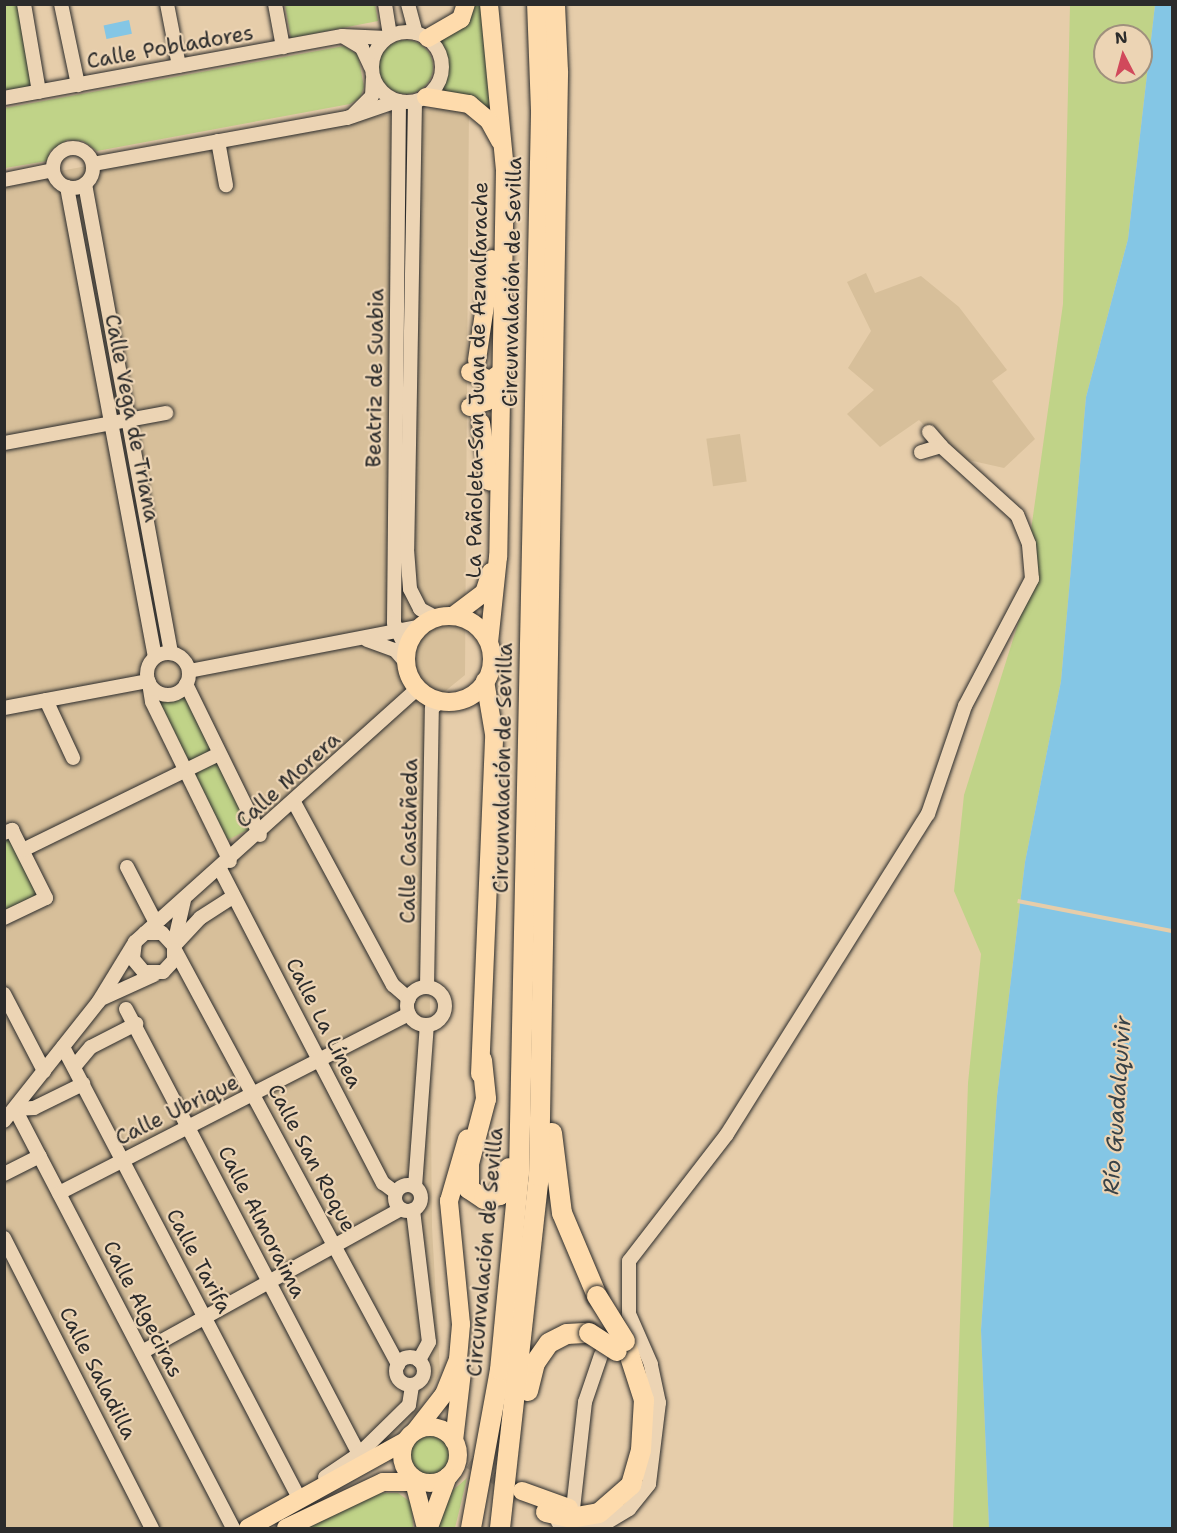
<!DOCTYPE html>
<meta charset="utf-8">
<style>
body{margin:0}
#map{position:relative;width:1177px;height:1533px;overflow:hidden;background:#e6cdaa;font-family:"Shantell Sans",sans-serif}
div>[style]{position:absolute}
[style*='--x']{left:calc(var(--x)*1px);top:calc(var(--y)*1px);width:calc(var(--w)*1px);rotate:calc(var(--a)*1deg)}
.built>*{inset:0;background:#d7bf9a;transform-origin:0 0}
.green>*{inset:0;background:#c0d388;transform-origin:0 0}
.round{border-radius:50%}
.water>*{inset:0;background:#84c6e5;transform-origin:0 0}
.pier>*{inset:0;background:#e6cdaa;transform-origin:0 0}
.major-tunnel>*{height:18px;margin-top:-9px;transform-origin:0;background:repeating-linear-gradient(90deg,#c1ad91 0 18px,transparent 0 27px)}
.roads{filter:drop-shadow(0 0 2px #2b2b2b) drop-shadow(0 0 2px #2b2b2b)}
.minor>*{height:14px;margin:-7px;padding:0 7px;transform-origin:7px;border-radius:7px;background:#ecd4b4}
.minor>.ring{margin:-7px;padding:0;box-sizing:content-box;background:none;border:14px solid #ecd4b4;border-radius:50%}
.major>*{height:18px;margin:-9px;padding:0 9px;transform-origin:9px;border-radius:9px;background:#fedbac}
.major>.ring{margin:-9px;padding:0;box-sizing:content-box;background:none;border:18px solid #fedbac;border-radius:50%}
.highway>*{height:20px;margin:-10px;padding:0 10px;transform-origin:10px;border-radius:10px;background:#fedbac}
.bridges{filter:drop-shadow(0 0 2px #2b2b2b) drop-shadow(0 0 2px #2b2b2b)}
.highway-bridge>*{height:20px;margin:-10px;padding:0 10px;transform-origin:10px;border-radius:10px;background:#fedbac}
span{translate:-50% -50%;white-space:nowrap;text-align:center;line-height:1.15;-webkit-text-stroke:4.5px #ecd4b4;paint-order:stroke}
.street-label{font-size:21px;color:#2b2b2b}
.water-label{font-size:22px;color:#384247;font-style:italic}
.frame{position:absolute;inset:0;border:6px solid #2b2b2b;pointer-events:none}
.north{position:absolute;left:1093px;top:24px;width:60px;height:60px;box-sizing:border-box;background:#ecd4b4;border:2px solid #9f907d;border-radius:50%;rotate:354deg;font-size:16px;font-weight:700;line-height:24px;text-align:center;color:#2b2b2b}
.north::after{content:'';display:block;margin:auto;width:21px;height:27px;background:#d1495b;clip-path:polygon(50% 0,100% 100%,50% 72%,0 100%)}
</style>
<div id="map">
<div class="built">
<div style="clip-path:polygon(469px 104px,465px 675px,427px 706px,432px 1227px,440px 1372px,422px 1408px,371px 1455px,238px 1528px,5px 1528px,4px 1132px,9px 1123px,5px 1123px,5px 181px,306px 126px)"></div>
<div style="clip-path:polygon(866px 273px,875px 293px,921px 276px,959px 307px,1007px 370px,992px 381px,1035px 439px,1004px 468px,955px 457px,919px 420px,880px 447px,847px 414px,874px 390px,848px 368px,871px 331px,847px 282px)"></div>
<div style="left:740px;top:434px;width:48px;height:34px;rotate:82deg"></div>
</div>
<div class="green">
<div style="clip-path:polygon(5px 5px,18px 5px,31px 86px,5px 90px)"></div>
<div style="clip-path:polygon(285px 5px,375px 5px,378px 21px,291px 38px)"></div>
<div style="clip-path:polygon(469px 5px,483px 5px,496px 121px,440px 91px,448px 70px,440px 39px)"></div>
<div style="clip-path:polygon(evenodd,1070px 5px,1155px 5px,1128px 239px,1086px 397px,1061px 681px,1025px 862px,997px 1096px,981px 1330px,989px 1528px,953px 1528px,968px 1083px,981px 954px,954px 891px,964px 795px,1032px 579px,1029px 544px,1063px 304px,1070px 5px,1105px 36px,1141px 36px,1141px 72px,1105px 72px,1105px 36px)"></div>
<div class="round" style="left:379px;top:40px;width:54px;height:54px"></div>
<div style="clip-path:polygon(344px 46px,358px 55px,364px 87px,360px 98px,350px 104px,97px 151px,83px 141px,67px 140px,50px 151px,47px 161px,5px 168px,5px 108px)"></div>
<div style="clip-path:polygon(184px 694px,214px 753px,189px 764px,156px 700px,172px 701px)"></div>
<div style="left:217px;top:760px;width:76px;height:28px;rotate:63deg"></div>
<div style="clip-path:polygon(9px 836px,38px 896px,5px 912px,5px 838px)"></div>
<div class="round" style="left:409px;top:1435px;width:40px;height:40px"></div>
<div style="clip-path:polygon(467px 1478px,455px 1528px,439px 1528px,444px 1498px)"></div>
<div style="clip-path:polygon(374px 1493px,398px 1493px,412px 1503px,413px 1528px,308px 1528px)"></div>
</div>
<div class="water">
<div style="clip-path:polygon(1155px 5px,1172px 5px,1172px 1528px,989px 1528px,981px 1330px,997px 1096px,1025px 862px,1061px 681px,1086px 397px,1128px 239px)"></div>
<div style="left:129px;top:20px;width:14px;height:26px;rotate:78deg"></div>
</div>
<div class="pier">
<div style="left:1018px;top:899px;width:157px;height:4px;rotate:11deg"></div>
</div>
<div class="major-tunnel">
<div style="--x:471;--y:1460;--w:52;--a:31.5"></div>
</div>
<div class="roads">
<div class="minor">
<div style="--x:24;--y:4;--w:89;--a:80.3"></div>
<div style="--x:61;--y:4;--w:83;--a:78.1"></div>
<div style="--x:167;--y:4;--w:63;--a:79"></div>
<div style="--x:275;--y:4;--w:44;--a:79.5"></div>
<div style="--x:385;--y:4;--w:32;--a:81"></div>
<div style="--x:408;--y:4;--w:30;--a:75"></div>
<div class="ring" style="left:372px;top:32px;width:56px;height:56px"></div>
<div style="--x:344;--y:37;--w:21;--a:31"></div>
<div style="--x:362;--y:48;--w:21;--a:65"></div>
<div style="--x:4;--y:98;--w:344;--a:-10.4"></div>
<div style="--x:342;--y:36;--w:45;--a:2.5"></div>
<div style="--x:399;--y:101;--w:522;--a:90.55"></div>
<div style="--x:394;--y:623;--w:31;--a:65"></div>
<div style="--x:415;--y:102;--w:447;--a:91"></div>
<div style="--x:407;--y:549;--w:40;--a:85.7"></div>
<div style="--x:410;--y:589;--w:22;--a:63"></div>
<div style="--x:420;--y:609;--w:19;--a:28"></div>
<div style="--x:352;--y:116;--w:28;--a:-45"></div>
<div style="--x:372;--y:96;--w:17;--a:-87"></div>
<div style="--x:218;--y:141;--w:45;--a:79.7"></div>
<div class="ring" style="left:53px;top:148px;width:26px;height:26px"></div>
<div style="--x:93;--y:164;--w:258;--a:-10.3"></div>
<div style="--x:347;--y:118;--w:53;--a:-18.8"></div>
<div style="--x:4;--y:180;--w:50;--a:-11.5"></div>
<div style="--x:85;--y:184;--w:477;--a:79.6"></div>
<div style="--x:67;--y:187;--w:478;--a:79.4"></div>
<div style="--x:929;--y:432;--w:18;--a:49"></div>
<div style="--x:4;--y:443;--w:165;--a:-10.5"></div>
<div style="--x:367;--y:640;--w:30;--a:20"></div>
<div style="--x:395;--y:650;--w:18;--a:49"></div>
<div class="ring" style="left:147px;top:653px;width:28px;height:28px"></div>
<div style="--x:189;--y:671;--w:237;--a:-10.9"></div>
<div style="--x:149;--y:683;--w:19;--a:81"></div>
<div style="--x:152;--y:702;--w:177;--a:63.9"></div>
<div style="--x:186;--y:684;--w:168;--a:63.9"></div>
<div style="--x:46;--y:700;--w:64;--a:65"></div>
<div style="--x:4;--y:708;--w:147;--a:-10.6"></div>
<div style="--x:295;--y:804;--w:206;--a:61.6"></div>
<div style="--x:393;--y:985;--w:21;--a:41"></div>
<div style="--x:4;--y:833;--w:9;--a:-21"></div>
<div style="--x:12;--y:830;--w:76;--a:63.4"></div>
<div style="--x:46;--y:898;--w:47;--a:154.5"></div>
<div style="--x:23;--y:850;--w:218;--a:-26.1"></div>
<div style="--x:127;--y:867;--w:61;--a:62.6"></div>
<div style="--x:220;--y:869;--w:354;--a:62.6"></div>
<div style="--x:383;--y:1183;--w:15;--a:37"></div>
<div style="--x:145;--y:933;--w:367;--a:-41.9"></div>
<div style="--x:174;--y:944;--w:45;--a:-77.2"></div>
<div style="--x:174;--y:946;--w:18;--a:-133"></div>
<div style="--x:162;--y:933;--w:17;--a:180"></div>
<div style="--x:145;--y:933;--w:13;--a:138"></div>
<div style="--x:135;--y:942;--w:17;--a:97"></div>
<div style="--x:133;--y:959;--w:17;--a:50"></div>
<div style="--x:144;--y:972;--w:19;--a:0"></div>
<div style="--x:163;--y:972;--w:16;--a:-47"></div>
<div style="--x:174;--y:960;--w:14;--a:-90"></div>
<div style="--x:174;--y:946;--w:38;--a:-47"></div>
<div style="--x:200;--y:918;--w:40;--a:-32.9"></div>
<div style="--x:175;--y:950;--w:471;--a:61.7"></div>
<div style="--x:427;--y:987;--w:279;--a:-89"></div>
<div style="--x:432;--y:708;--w:11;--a:-38"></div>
<div class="ring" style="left:407px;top:987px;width:24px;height:24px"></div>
<div style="--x:4;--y:994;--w:87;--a:62.5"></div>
<div style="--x:101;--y:999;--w:58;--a:-24.4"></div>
<div style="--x:126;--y:1009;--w:502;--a:62.36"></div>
<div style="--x:63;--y:1047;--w:505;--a:62.37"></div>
<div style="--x:74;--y:1067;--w:26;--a:-50"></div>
<div style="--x:91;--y:1047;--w:51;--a:-27.1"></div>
<div style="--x:15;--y:1109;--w:472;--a:62.5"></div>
<div style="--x:15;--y:1109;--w:19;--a:-3"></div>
<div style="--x:34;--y:1108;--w:55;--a:-26.1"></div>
<div style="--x:4;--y:1121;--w:153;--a:-51.6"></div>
<div style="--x:99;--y:1001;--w:69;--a:-58.6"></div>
<div style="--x:4;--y:1174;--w:40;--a:-26.6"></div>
<div class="ring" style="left:395px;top:1185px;width:12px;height:12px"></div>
<div style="--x:415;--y:1187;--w:162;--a:-85.8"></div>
<div style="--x:59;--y:1193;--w:393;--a:-27.1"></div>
<div style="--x:413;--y:1210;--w:133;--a:83.1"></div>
<div style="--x:429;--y:1342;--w:21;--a:119"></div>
<div style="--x:4;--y:1238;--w:326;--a:63"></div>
<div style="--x:142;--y:1352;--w:296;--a:-28.9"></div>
<div class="ring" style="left:396px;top:1357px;width:14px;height:14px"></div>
<div style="--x:325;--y:1477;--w:41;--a:-34.1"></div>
<div style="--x:359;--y:1454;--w:70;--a:-44.4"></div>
<div style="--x:409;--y:1405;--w:20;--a:-81"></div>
<div style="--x:573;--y:1509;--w:108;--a:-83.6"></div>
<div style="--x:585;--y:1402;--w:50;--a:-71.2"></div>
<div style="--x:558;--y:1522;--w:43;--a:5.3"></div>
<div style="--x:601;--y:1526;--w:33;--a:-31"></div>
<div style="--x:629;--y:1509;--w:32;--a:-51"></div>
<div style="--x:649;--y:1484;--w:82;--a:-83"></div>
<div style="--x:659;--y:1403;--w:40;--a:-102"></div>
<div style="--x:651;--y:1364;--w:55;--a:-113.7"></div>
<div style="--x:629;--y:1314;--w:53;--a:-90"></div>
<div style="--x:629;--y:1261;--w:160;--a:-52.3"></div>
<div style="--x:727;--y:1134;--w:378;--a:-57.9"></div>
<div style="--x:928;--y:814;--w:114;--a:-71.1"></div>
<div style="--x:965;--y:706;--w:144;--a:-62.2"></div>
<div style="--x:1032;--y:579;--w:35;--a:-95"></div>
<div style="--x:1029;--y:544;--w:31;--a:-112"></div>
<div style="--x:1017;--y:515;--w:103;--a:-137.8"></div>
<div style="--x:941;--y:446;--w:21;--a:163"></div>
</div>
<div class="major">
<div style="--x:489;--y:4;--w:167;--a:84.5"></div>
<div style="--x:505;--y:170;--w:387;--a:91"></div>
<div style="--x:498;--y:557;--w:85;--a:96"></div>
<div style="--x:428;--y:38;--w:38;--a:-30"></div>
<div style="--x:461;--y:19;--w:16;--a:-72"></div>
<div style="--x:426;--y:97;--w:44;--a:9.2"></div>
<div style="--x:469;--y:104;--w:26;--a:40"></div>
<div style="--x:489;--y:121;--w:23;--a:61"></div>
<div style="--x:477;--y:360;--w:102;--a:-81.6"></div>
<div style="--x:470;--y:372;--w:19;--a:21"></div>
<div style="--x:488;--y:379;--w:18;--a:74"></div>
<div style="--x:470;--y:407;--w:18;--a:-19"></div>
<div style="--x:487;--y:401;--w:27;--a:-70"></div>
<div style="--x:481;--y:423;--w:59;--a:82.1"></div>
<div style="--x:453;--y:616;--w:39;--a:-37"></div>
<div style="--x:484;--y:593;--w:22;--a:-72"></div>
<div class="ring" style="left:406px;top:616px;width:68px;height:68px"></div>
<div style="--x:480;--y:1074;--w:340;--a:-87.6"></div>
<div style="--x:494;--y:734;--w:54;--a:-99.6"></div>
<div class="ring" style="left:402px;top:1427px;width:38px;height:38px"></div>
<div style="--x:416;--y:1430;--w:46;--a:-52.1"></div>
<div style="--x:444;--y:1394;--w:38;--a:-68"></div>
<div style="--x:458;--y:1359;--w:35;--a:-85"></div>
<div style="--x:461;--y:1324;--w:124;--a:-95.6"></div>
<div style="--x:449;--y:1201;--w:65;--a:-73.8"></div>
<div style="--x:454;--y:1441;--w:69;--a:-83.4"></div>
<div style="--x:522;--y:1491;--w:50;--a:19.9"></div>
<div style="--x:429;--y:1527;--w:54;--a:-69.6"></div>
<div style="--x:248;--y:1528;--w:178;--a:-28.9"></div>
<div style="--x:286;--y:1528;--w:107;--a:-25.4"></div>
<div style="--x:383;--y:1482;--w:31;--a:0"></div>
<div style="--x:414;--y:1482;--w:48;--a:75.4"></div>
</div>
<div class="highway">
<div style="--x:482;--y:1060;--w:39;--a:84"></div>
<div style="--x:486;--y:1099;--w:67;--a:104.7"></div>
<div style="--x:469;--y:1164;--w:25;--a:90"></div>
<div style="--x:469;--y:1189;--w:18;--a:34"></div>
<div style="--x:484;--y:1199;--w:16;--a:-14"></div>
<div style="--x:500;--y:1195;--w:28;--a:-72"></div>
<div style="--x:552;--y:1133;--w:81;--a:82.9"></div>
<div style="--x:562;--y:1213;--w:90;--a:67.1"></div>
<div style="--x:528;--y:1391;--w:29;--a:-76"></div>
<div style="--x:535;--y:1363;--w:24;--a:-55"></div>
<div style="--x:549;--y:1343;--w:20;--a:-27"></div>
<div style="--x:567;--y:1334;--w:22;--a:-3"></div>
<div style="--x:546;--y:1512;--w:26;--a:13"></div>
<div style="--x:571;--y:1518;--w:28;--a:-10"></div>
<div style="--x:599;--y:1513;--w:43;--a:-41.2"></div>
<div style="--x:631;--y:1485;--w:36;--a:-74"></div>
<div style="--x:641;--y:1450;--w:50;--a:-86.6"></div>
<div style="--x:644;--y:1400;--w:62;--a:-107.9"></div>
<div style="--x:471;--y:1528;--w:161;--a:-79.6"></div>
<div style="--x:500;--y:1370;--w:198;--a:-84.5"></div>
<div style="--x:519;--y:1173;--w:1062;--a:-88.81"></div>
<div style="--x:541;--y:111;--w:107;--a:-92.1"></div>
<div style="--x:500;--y:1528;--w:354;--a:-83.7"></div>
<div style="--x:539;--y:1176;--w:1105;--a:-89.01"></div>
<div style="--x:558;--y:71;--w:67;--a:-92.6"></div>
</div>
</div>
<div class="bridges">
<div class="highway-bridge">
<div style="--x:597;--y:1296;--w:53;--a:58.1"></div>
<div style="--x:589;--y:1333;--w:33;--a:33"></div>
</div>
</div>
<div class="street-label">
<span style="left:170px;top:47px;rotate:-10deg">Calle Pobladores</span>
<span style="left:512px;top:282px;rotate:-89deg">Circunvalación de Sevilla</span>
<span style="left:375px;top:378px;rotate:-89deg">Beatriz de Suabia</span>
<span style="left:477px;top:380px;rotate:-89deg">La Pañoleta-San Juan de Aznalfarache</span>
<span style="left:132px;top:418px;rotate:79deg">Calle Vega de Triana</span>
<span style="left:503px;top:768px;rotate:-89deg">Circunvalación de Sevilla</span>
<span style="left:288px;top:780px;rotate:-42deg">Calle Morera</span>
<span style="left:409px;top:841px;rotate:-89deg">Calle Castañeda</span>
<span style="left:324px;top:1023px;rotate:63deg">Calle La Línea</span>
<span style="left:177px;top:1110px;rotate:-26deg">Calle Ubrique</span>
<span style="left:312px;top:1158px;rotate:62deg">Calle San Roque</span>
<span style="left:262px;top:1222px;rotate:63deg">Calle Almoraima</span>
<span style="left:485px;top:1252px;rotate:-85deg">Circunvalación de Sevilla</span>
<span style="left:199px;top:1261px;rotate:62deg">Calle Tarifa</span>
<span style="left:143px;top:1309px;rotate:63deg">Calle Algeciras</span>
<span style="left:98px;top:1373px;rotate:63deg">Calle Saladilla</span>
</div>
<div class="water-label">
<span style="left:1117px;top:1105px;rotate:-86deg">Río Guadalquivir</span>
</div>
<div class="frame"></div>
<div class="north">N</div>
</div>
